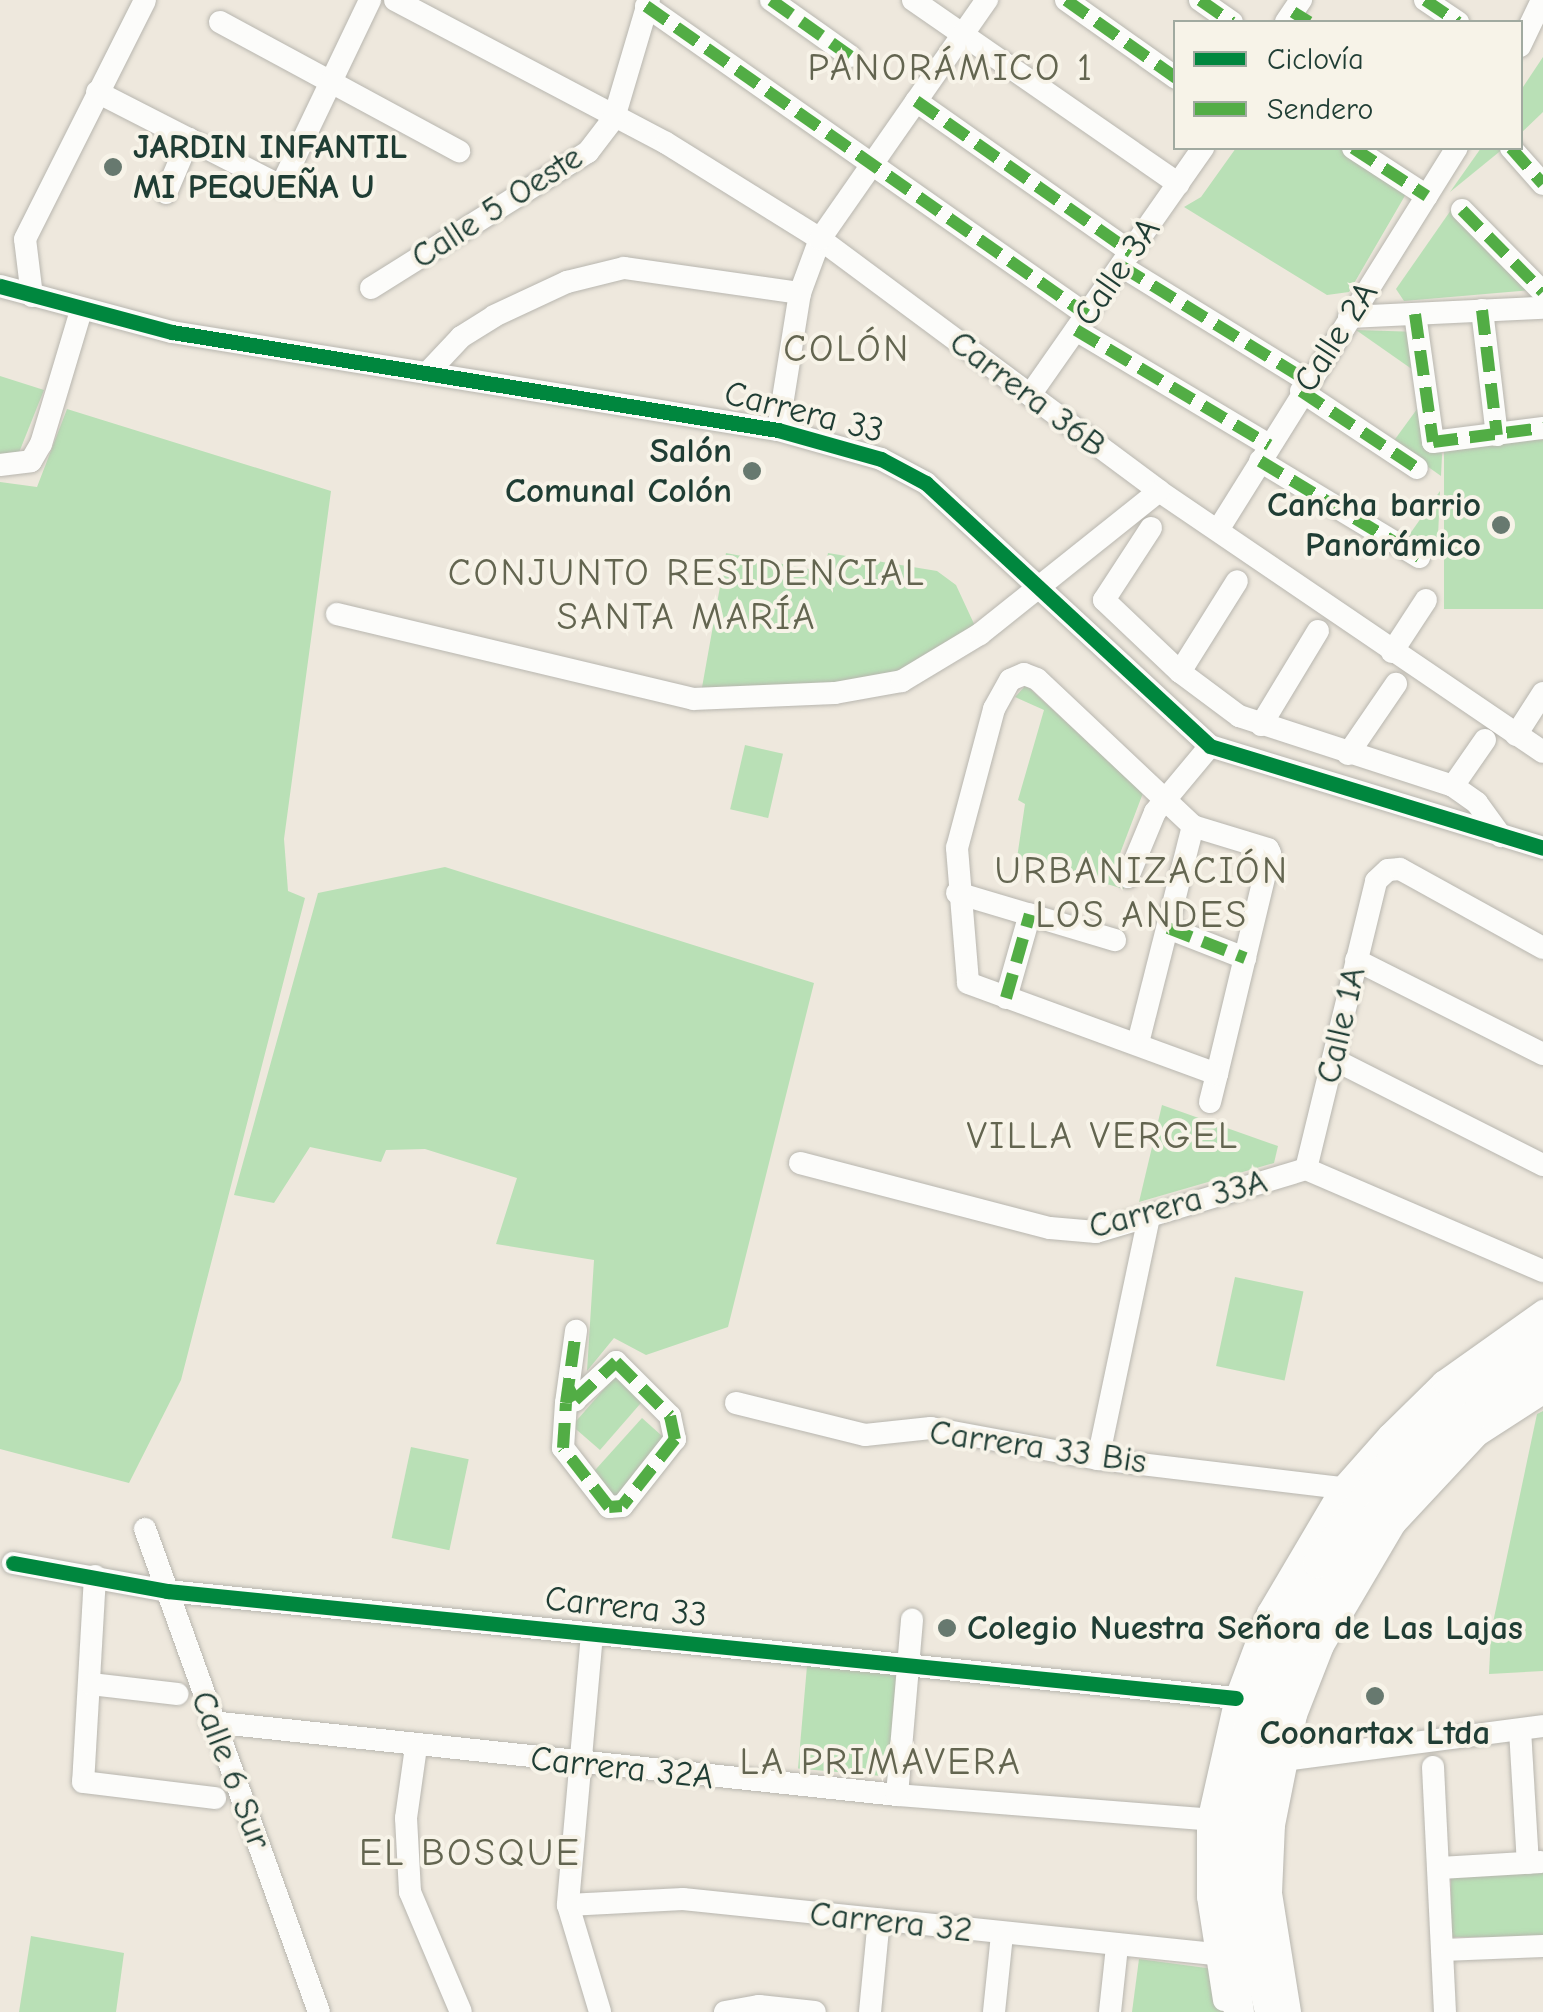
<!DOCTYPE html>
<meta charset="utf-8">
<style>
body{margin:0}
#map{position:relative;width:1543px;height:2012px;overflow:hidden;background:#eee8dd;font-family:"Comic Neue",sans-serif}
div>[style]{position:absolute}
[style*='--x']{left:calc(var(--x)*1px);top:calc(var(--y)*1px);width:calc(var(--w)*1px);rotate:calc(var(--a)*1deg)}
.green>*{inset:0;background:#b9e0b6;transform-origin:0 0}
.roads{filter:drop-shadow(0 0 2px #b8b6af) drop-shadow(0 0 2px #b8b6af)}
.minor>*{height:22px;margin:-11px;padding:0 11px;transform-origin:11px;border-radius:11px;background:#fcfcfa}
.major>*{height:30px;margin:-15px;padding:0 15px;transform-origin:15px;border-radius:15px;background:#fcfcfa}
.quiet>*{height:12px;margin-top:-6px;transform-origin:0;background:repeating-linear-gradient(90deg,#52ad45 0 25px,transparent 0 37px)}
.cycleway>*{height:15px;margin:-7.5px;padding:0 7.5px;transform-origin:7.5px;border-radius:7.5px;background:#00873e}
.dots>*{width:28px;height:28px;translate:-50% -50%;box-sizing:border-box;border:5px solid #f7f3e8;border-radius:50%}
span{translate:-50% -50%;white-space:nowrap;text-align:center;line-height:1.15;-webkit-text-stroke:8px #f7f3e8;paint-order:stroke}
.poi-label{font-size:35px;color:#1f3d34;font-weight:700}
.left{translate:0 -50%;text-align:left}
.right{translate:-100% -50%;text-align:right}
.street-label{font-size:35px;color:#1f3d34}
.neighbourhood-label{font-size:38px;color:#636550;letter-spacing:2.5px}
.legend{position:absolute;left:1173px;top:20px;width:350px;height:130px;box-sizing:border-box;background:#f7f3e8;border:2px solid #a1aaa0;margin:0;padding:12px 18px;list-style:none;font-size:30px;color:#1f3d34}
.legend li{display:flex;align-items:center;gap:20px;height:50px}
.legend b{width:50px;border:2px solid #a1aaa0}
</style>
<div id="map">
<div class="green">
<div style="clip-path:polygon(1543px 57px,1543px 112px,1521px 133px,1521px 90px)"></div>
<div style="clip-path:polygon(1236px 148px,1347px 148px,1410px 187px,1349px 292px,1327px 295px,1184px 207px,1201px 197px)"></div>
<div style="clip-path:polygon(1481px 148px,1504px 148px,1450px 192px)"></div>
<div style="clip-path:polygon(1451px 210px,1475px 228px,1531px 290px,1404px 301px,1396px 289px)"></div>
<div style="clip-path:polygon(1356px 330px,1420px 332px,1426px 379px)"></div>
<div style="clip-path:polygon(0 376px,44px 390px,18px 455px,0 455px)"></div>
<div style="clip-path:polygon(1428px 394px,1442px 455px,1441px 476px,1393px 442px)"></div>
<div style="clip-path:polygon(67px 409px,331px 491px,284px 839px,288px 891px,305px 898px,181px 1380px,129px 1483px,0 1449px,0 482px,37px 487px)"></div>
<div style="left:1543px;top:440px;width:169px;height:99px;rotate:90deg"></div>
<div style="clip-path:polygon(1440px 491px,1437px 559px,1407px 538px)"></div>
<div style="clip-path:polygon(726px 553px,824px 572px,828px 553px,937px 571px,956px 585px,975px 626px,903px 674px,870px 683px,701px 693px)"></div>
<div style="clip-path:polygon(1026px 685px,1143px 793px,1113px 872px,1126px 876px,1124px 889px,1017px 858px,1025px 804px,1018px 800px,1044px 710px,1015px 697px)"></div>
<div style="left:745px;top:745px;width:39px;height:66px;rotate:13deg"></div>
<div style="clip-path:polygon(445px 867px,814px 983px,728px 1327px,646px 1355px,614px 1338px,587px 1371px,594px 1260px,496px 1244px,517px 1178px,425px 1149px,386px 1150px,381px 1162px,310px 1147px,274px 1203px,234px 1195px,318px 893px)"></div>
<div style="clip-path:polygon(1162px 1105px,1278px 1146px,1274px 1163px,1139px 1202px)"></div>
<div style="left:1235px;top:1277px;width:70px;height:91px;rotate:12deg"></div>
<div style="left:618px;top:1373px;width:37px;height:70px;rotate:41deg"></div>
<div style="clip-path:polygon(1543px 1411px,1543px 1671px,1489px 1674px,1491px 1632px,1537px 1414px)"></div>
<div style="left:642px;top:1418px;width:36px;height:78px;rotate:42deg"></div>
<div style="left:411px;top:1447px;width:59px;height:93px;rotate:12deg"></div>
<div style="left:807px;top:1666px;width:98px;height:103px;rotate:5deg"></div>
<div style="left:1543px;top:1873px;width:64px;height:92px;rotate:90deg"></div>
<div style="clip-path:polygon(31px 1936px,124px 1953px,116px 2012px,19px 2012px)"></div>
<div style="clip-path:polygon(1139px 1959px,1214px 1969px,1223px 2012px,1132px 2012px)"></div>
</div>
<div class="roads">
<div class="minor">
<div style="--x:395;--y:0;--w:306;--a:27.8"></div>
<div style="--x:666;--y:143;--w:181;--a:31.9"></div>
<div style="--x:820;--y:239;--w:422;--a:36.6"></div>
<div style="--x:1159;--y:491;--w:464;--a:34.2"></div>
<div style="--x:771;--y:0;--w:97;--a:35.3"></div>
<div style="--x:913;--y:0;--w:323;--a:34.7"></div>
<div style="--x:1066;--y:0;--w:135;--a:35.3"></div>
<div style="--x:1200;--y:0;--w:39;--a:35"></div>
<div style="--x:1425;--y:0;--w:40;--a:34"></div>
<div style="--x:646;--y:6;--w:538;--a:35.02"></div>
<div style="--x:220;--y:22;--w:272;--a:28.4"></div>
<div style="--x:1286;--y:22;--w:27;--a:-56"></div>
<div style="--x:1520;--y:46;--w:51;--a:-64.4"></div>
<div style="--x:97;--y:92;--w:207;--a:27.1"></div>
<div style="--x:281;--y:186;--w:206;--a:-64.4"></div>
<div style="--x:916;--y:101;--w:263;--a:35.1"></div>
<div style="--x:1353;--y:148;--w:88;--a:33"></div>
<div style="--x:1511;--y:148;--w:48;--a:48.4"></div>
<div style="--x:166;--y:193;--w:59;--a:-66.9"></div>
<div style="--x:1462;--y:210;--w:115;--a:45.4"></div>
<div style="--x:1121;--y:266;--w:220;--a:31.6"></div>
<div style="--x:0;--y:286;--w:178;--a:15"></div>
<div style="--x:172;--y:332;--w:614;--a:9.19"></div>
<div style="--x:778;--y:430;--w:107;--a:15.7"></div>
<div style="--x:881;--y:459;--w:51;--a:28.1"></div>
<div style="--x:926;--y:483;--w:387;--a:42.8"></div>
<div style="--x:1210;--y:746;--w:348;--a:17"></div>
<div style="--x:371;--y:288;--w:256;--a:-32.1"></div>
<div style="--x:588;--y:152;--w:43;--a:-52.6"></div>
<div style="--x:614;--y:118;--w:123;--a:-73.5"></div>
<div style="--x:32;--y:296;--w:57;--a:-97"></div>
<div style="--x:25;--y:239;--w:267;--a:-63.3"></div>
<div style="--x:1482;--y:310;--w:126;--a:83.2"></div>
<div style="--x:1415;--y:314;--w:129;--a:82"></div>
<div style="--x:1433;--y:442;--w:111;--a:-7.3"></div>
<div style="--x:1349;--y:317;--w:194;--a:-2.7"></div>
<div style="--x:1076;--y:330;--w:225;--a:30.8"></div>
<div style="--x:431;--y:369;--w:44;--a:-46.8"></div>
<div style="--x:461;--y:337;--w:39;--a:-32"></div>
<div style="--x:494;--y:316;--w:81;--a:-25"></div>
<div style="--x:567;--y:282;--w:59;--a:-13.8"></div>
<div style="--x:624;--y:268;--w:178;--a:8.1"></div>
<div style="--x:1301;--y:391;--w:139;--a:33.6"></div>
<div style="--x:1030;--y:395;--w:302;--a:-55"></div>
<div style="--x:778;--y:430;--w:139;--a:-80.9"></div>
<div style="--x:800;--y:293;--w:58;--a:-69.7"></div>
<div style="--x:820;--y:239;--w:292;--a:-55.1"></div>
<div style="--x:1260;--y:461;--w:186;--a:31.1"></div>
<div style="--x:0;--y:465;--w:31;--a:-7"></div>
<div style="--x:31;--y:461;--w:20;--a:-60"></div>
<div style="--x:41;--y:444;--w:139;--a:-73.3"></div>
<div style="--x:1151;--y:528;--w:86;--a:123.1"></div>
<div style="--x:1104;--y:600;--w:105;--a:43.5"></div>
<div style="--x:1180;--y:672;--w:74;--a:36.7"></div>
<div style="--x:1239;--y:716;--w:225;--a:18.1"></div>
<div style="--x:1453;--y:786;--w:29;--a:35"></div>
<div style="--x:1477;--y:803;--w:41;--a:54"></div>
<div style="--x:1218;--y:530;--w:451;--a:-58"></div>
<div style="--x:337;--y:614;--w:366;--a:13.4"></div>
<div style="--x:693;--y:699;--w:142;--a:-2.4"></div>
<div style="--x:835;--y:693;--w:68;--a:-10.2"></div>
<div style="--x:902;--y:681;--w:91;--a:-31.1"></div>
<div style="--x:980;--y:634;--w:229;--a:-38.6"></div>
<div style="--x:1392;--y:652;--w:62;--a:-56.8"></div>
<div style="--x:1180;--y:672;--w:107;--a:-57.9"></div>
<div style="--x:1261;--y:725;--w:110;--a:-58.8"></div>
<div style="--x:1516;--y:735;--w:50;--a:-57.3"></div>
<div style="--x:1348;--y:754;--w:85;--a:-55.6"></div>
<div style="--x:1453;--y:786;--w:56;--a:-55.2"></div>
<div style="--x:1128;--y:877;--w:70;--a:-67.4"></div>
<div style="--x:1155;--y:812;--w:86;--a:-50.2"></div>
<div style="--x:957;--y:893;--w:165;--a:16.6"></div>
<div style="--x:1168;--y:928;--w:83;--a:21.3"></div>
<div style="--x:1356;--y:960;--w:209;--a:26.7"></div>
<div style="--x:1006;--y:998;--w:87;--a:-74.1"></div>
<div style="--x:1138;--y:1043;--w:224;--a:-75.8"></div>
<div style="--x:1333;--y:1059;--w:235;--a:26.8"></div>
<div style="--x:1210;--y:1102;--w:29;--a:-76"></div>
<div style="--x:1217;--y:1074;--w:227;--a:-76.5"></div>
<div style="--x:1270;--y:853;--w:4;--a:-117"></div>
<div style="--x:1268;--y:849;--w:78;--a:-163"></div>
<div style="--x:1193;--y:826;--w:214;--a:-136.7"></div>
<div style="--x:1037;--y:679;--w:14;--a:-159"></div>
<div style="--x:1024;--y:674;--w:15;--a:157"></div>
<div style="--x:1010;--y:680;--w:33;--a:119"></div>
<div style="--x:994;--y:709;--w:144;--a:104.9"></div>
<div style="--x:957;--y:848;--w:135;--a:85.3"></div>
<div style="--x:968;--y:983;--w:265;--a:20.1"></div>
<div style="--x:800;--y:1163;--w:258;--a:14.6"></div>
<div style="--x:1050;--y:1228;--w:46;--a:5"></div>
<div style="--x:1096;--y:1232;--w:219;--a:-16.7"></div>
<div style="--x:1306;--y:1169;--w:258;--a:23.3"></div>
<div style="--x:1306;--y:1169;--w:296;--a:-76.3"></div>
<div style="--x:1376;--y:881;--w:16;--a:-43"></div>
<div style="--x:1388;--y:870;--w:12;--a:-5"></div>
<div style="--x:1400;--y:869;--w:163;--a:28.9"></div>
<div style="--x:569;--y:1389;--w:13;--a:61"></div>
<div style="--x:575;--y:1400;--w:56;--a:-42.8"></div>
<div style="--x:616;--y:1362;--w:76;--a:45"></div>
<div style="--x:670;--y:1416;--w:24;--a:78"></div>
<div style="--x:675;--y:1439;--w:85;--a:128.3"></div>
<div style="--x:622;--y:1506;--w:13;--a:176"></div>
<div style="--x:609;--y:1507;--w:75;--a:-127.9"></div>
<div style="--x:563;--y:1448;--w:45;--a:-86.2"></div>
<div style="--x:566;--y:1403;--w:73;--a:-82.1"></div>
<div style="--x:736;--y:1403;--w:133;--a:13.9"></div>
<div style="--x:865;--y:1435;--w:66;--a:-6.1"></div>
<div style="--x:931;--y:1428;--w:170;--a:10.5"></div>
<div style="--x:1098;--y:1459;--w:246;--a:6.8"></div>
<div style="--x:1098;--y:1459;--w:246;--a:-78.1"></div>
<div style="--x:145;--y:1529;--w:513;--a:70.19"></div>
<div style="--x:13;--y:1563;--w:157;--a:10.3"></div>
<div style="--x:167;--y:1591;--w:1074;--a:5.72"></div>
<div style="--x:95;--y:1576;--w:206;--a:93.3"></div>
<div style="--x:83;--y:1782;--w:133;--a:6.9"></div>
<div style="--x:592;--y:1634;--w:272;--a:95.1"></div>
<div style="--x:568;--y:1905;--w:112;--a:73.3"></div>
<div style="--x:91;--y:1684;--w:87;--a:6.6"></div>
<div style="--x:211;--y:1722;--w:690;--a:6.07"></div>
<div style="--x:897;--y:1795;--w:378;--a:4.5"></div>
<div style="--x:1520;--y:1730;--w:133;--a:86.6"></div>
<div style="--x:416;--y:1747;--w:72;--a:98"></div>
<div style="--x:406;--y:1818;--w:74;--a:86.9"></div>
<div style="--x:410;--y:1892;--w:130;--a:67"></div>
<div style="--x:1285;--y:1760;--w:260;--a:-7.5"></div>
<div style="--x:1433;--y:1767;--w:245;--a:87.2"></div>
<div style="--x:897;--y:1795;--w:176;--a:-85.1"></div>
<div style="--x:1440;--y:1868;--w:101;--a:-3.4"></div>
<div style="--x:568;--y:1905;--w:115;--a:-3"></div>
<div style="--x:683;--y:1899;--w:534;--a:5.91"></div>
<div style="--x:1443;--y:1950;--w:100;--a:-2.3"></div>
<div style="--x:1224;--y:2000;--w:104;--a:-98.8"></div>
<div style="--x:1208;--y:1897;--w:75;--a:-90"></div>
<div style="--x:1208;--y:1822;--w:127;--a:-77.3"></div>
<div style="--x:1236;--y:1698;--w:91;--a:-69.4"></div>
<div style="--x:1268;--y:1613;--w:145;--a:-59.4"></div>
<div style="--x:1342;--y:1488;--w:71;--a:-48.4"></div>
<div style="--x:1389;--y:1435;--w:76;--a:-44.5"></div>
<div style="--x:1443;--y:1382;--w:123;--a:-35.4"></div>
<div style="--x:725;--y:2012;--w:35;--a:-10"></div>
<div style="--x:759;--y:2006;--w:56;--a:6.1"></div>
<div style="--x:870;--y:2012;--w:93;--a:-84.5"></div>
<div style="--x:994;--y:2012;--w:78;--a:-84.1"></div>
<div style="--x:1110;--y:2012;--w:65;--a:-83.9"></div>
<div style="--x:1290;--y:2012;--w:121;--a:-99.1"></div>
<div style="--x:1271;--y:1893;--w:68;--a:-87.5"></div>
<div style="--x:1274;--y:1825;--w:112;--a:-78.7"></div>
<div style="--x:1296;--y:1715;--w:74;--a:-68.6"></div>
<div style="--x:1323;--y:1646;--w:142;--a:-59.5"></div>
<div style="--x:1395;--y:1524;--w:122;--a:-47"></div>
<div style="--x:1478;--y:1435;--w:77;--a:-32.9"></div>
</div>
<div class="major">
<div style="--x:1239;--y:2012;--w:61;--a:-98.5"></div>
<div style="--x:1230;--y:1952;--w:129;--a:-90.9"></div>
<div style="--x:1228;--y:1823;--w:94;--a:-77.7"></div>
<div style="--x:1248;--y:1731;--w:121;--a:-69.8"></div>
<div style="--x:1290;--y:1617;--w:61;--a:-62.6"></div>
<div style="--x:1318;--y:1563;--w:121;--a:-54.1"></div>
<div style="--x:1389;--y:1465;--w:121;--a:-43.3"></div>
<div style="--x:1477;--y:1382;--w:79;--a:-33.7"></div>
<div style="--x:1270;--y:2012;--w:59;--a:-102.6"></div>
<div style="--x:1257;--y:1954;--w:130;--a:-90.4"></div>
<div style="--x:1256;--y:1824;--w:133;--a:-78.3"></div>
<div style="--x:1283;--y:1694;--w:69;--a:-68.7"></div>
<div style="--x:1308;--y:1630;--w:135;--a:-58.9"></div>
<div style="--x:1378;--y:1514;--w:69;--a:-49.1"></div>
<div style="--x:1423;--y:1462;--w:68;--a:-42.6"></div>
<div style="--x:1473;--y:1416;--w:85;--a:-35"></div>
</div>
</div>
<div class="quiet">
<div style="--x:771;--y:0;--w:97;--a:35.3"></div>
<div style="--x:1066;--y:0;--w:135;--a:35.3"></div>
<div style="--x:1200;--y:0;--w:39;--a:35"></div>
<div style="--x:1425;--y:0;--w:40;--a:34"></div>
<div style="--x:646;--y:6;--w:538;--a:35.02"></div>
<div style="--x:1293;--y:12;--w:19;--a:32"></div>
<div style="--x:916;--y:101;--w:263;--a:35.1"></div>
<div style="--x:1353;--y:148;--w:88;--a:33"></div>
<div style="--x:1511;--y:148;--w:48;--a:48.4"></div>
<div style="--x:1462;--y:210;--w:115;--a:45.4"></div>
<div style="--x:1121;--y:266;--w:220;--a:31.6"></div>
<div style="--x:1482;--y:310;--w:126;--a:83.2"></div>
<div style="--x:1415;--y:314;--w:129;--a:82"></div>
<div style="--x:1433;--y:442;--w:111;--a:-7.3"></div>
<div style="--x:1076;--y:330;--w:225;--a:30.8"></div>
<div style="--x:1301;--y:391;--w:139;--a:33.6"></div>
<div style="--x:1260;--y:461;--w:186;--a:31.1"></div>
<div style="--x:1168;--y:928;--w:83;--a:21.3"></div>
<div style="--x:1006;--y:998;--w:87;--a:-74.1"></div>
<div style="--x:569;--y:1389;--w:13;--a:61"></div>
<div style="--x:575;--y:1400;--w:56;--a:-42.8"></div>
<div style="--x:616;--y:1362;--w:76;--a:45"></div>
<div style="--x:670;--y:1416;--w:24;--a:78"></div>
<div style="--x:675;--y:1439;--w:85;--a:128.3"></div>
<div style="--x:622;--y:1506;--w:13;--a:176"></div>
<div style="--x:609;--y:1507;--w:75;--a:-127.9"></div>
<div style="--x:563;--y:1448;--w:45;--a:-86.2"></div>
<div style="--x:566;--y:1403;--w:73;--a:-82.1"></div>
</div>
<div class="cycleway">
<div style="--x:0;--y:286;--w:178;--a:15"></div>
<div style="--x:172;--y:332;--w:614;--a:9.19"></div>
<div style="--x:778;--y:430;--w:107;--a:15.7"></div>
<div style="--x:881;--y:459;--w:51;--a:28.1"></div>
<div style="--x:926;--y:483;--w:387;--a:42.8"></div>
<div style="--x:1210;--y:746;--w:348;--a:17"></div>
<div style="--x:13;--y:1563;--w:157;--a:10.3"></div>
<div style="--x:167;--y:1591;--w:1074;--a:5.72"></div>
</div>
<div class="dots">
<div style="left:113px;top:167px;background:#67796f"></div>
<div style="left:752px;top:471px;background:#67796f"></div>
<div style="left:1501px;top:525px;background:#67796f"></div>
<div style="left:947px;top:1628px;background:#67796f"></div>
<div style="left:1375px;top:1696px;background:#67796f"></div>
</div>
<div class="poi-label">
<span class="left" style="left:133px;top:167px">JARDIN INFANTIL<br>MI PEQUEÑA U</span>
<span class="right" style="left:732px;top:471px">Salón<br>Comunal Colón</span>
<span class="right" style="left:1481px;top:525px">Cancha barrio<br>Panorámico</span>
<span class="left" style="left:967px;top:1628px">Colegio Nuestra Señora de Las Lajas</span>
<span style="left:1375px;top:1733px">Coonartax Ltda</span>
</div>
<div class="street-label">
<span style="left:497px;top:207px;rotate:-33deg">Calle 5 Oeste</span>
<span style="left:1117px;top:272px;rotate:-55deg">Calle 3A</span>
<span style="left:1336px;top:337px;rotate:-57deg">Calle 2A</span>
<span style="left:1028px;top:394px;rotate:37deg">Carrera 36B</span>
<span style="left:804px;top:412px;rotate:14deg">Carrera 33</span>
<span style="left:1341px;top:1025px;rotate:-77deg">Calle 1A</span>
<span style="left:1178px;top:1204px;rotate:-15deg">Carrera 33A</span>
<span style="left:1038px;top:1447px;rotate:8deg">Carrera 33 Bis</span>
<span style="left:626px;top:1607px;rotate:6deg">Carrera 33</span>
<span style="left:622px;top:1768px;rotate:6deg">Carrera 32A</span>
<span style="left:231px;top:1770px;rotate:69deg">Calle 6 Sur</span>
<span style="left:891px;top:1922px;rotate:6deg">Carrera 32</span>
</div>
<div class="neighbourhood-label">
<span style="left:951px;top:69px">PANORÁMICO 1</span>
<span style="left:847px;top:350px">COLÓN</span>
<span style="left:687px;top:596px">CONJUNTO RESIDENCIAL<br>SANTA MARÍA</span>
<span style="left:1142px;top:894px">URBANIZACIÓN<br>LOS ANDES</span>
<span style="left:1103px;top:1137px">VILLA VERGEL</span>
<span style="left:881px;top:1763px">LA PRIMAVERA</span>
<span style="left:470px;top:1854px">EL BOSQUE</span>
</div>
<ul class="legend">
<li><b style="height:12px;background:#00873e"></b>Ciclovía</li>
<li><b style="height:12px;background:#52ad45"></b>Sendero</li>
</ul>
</div>
